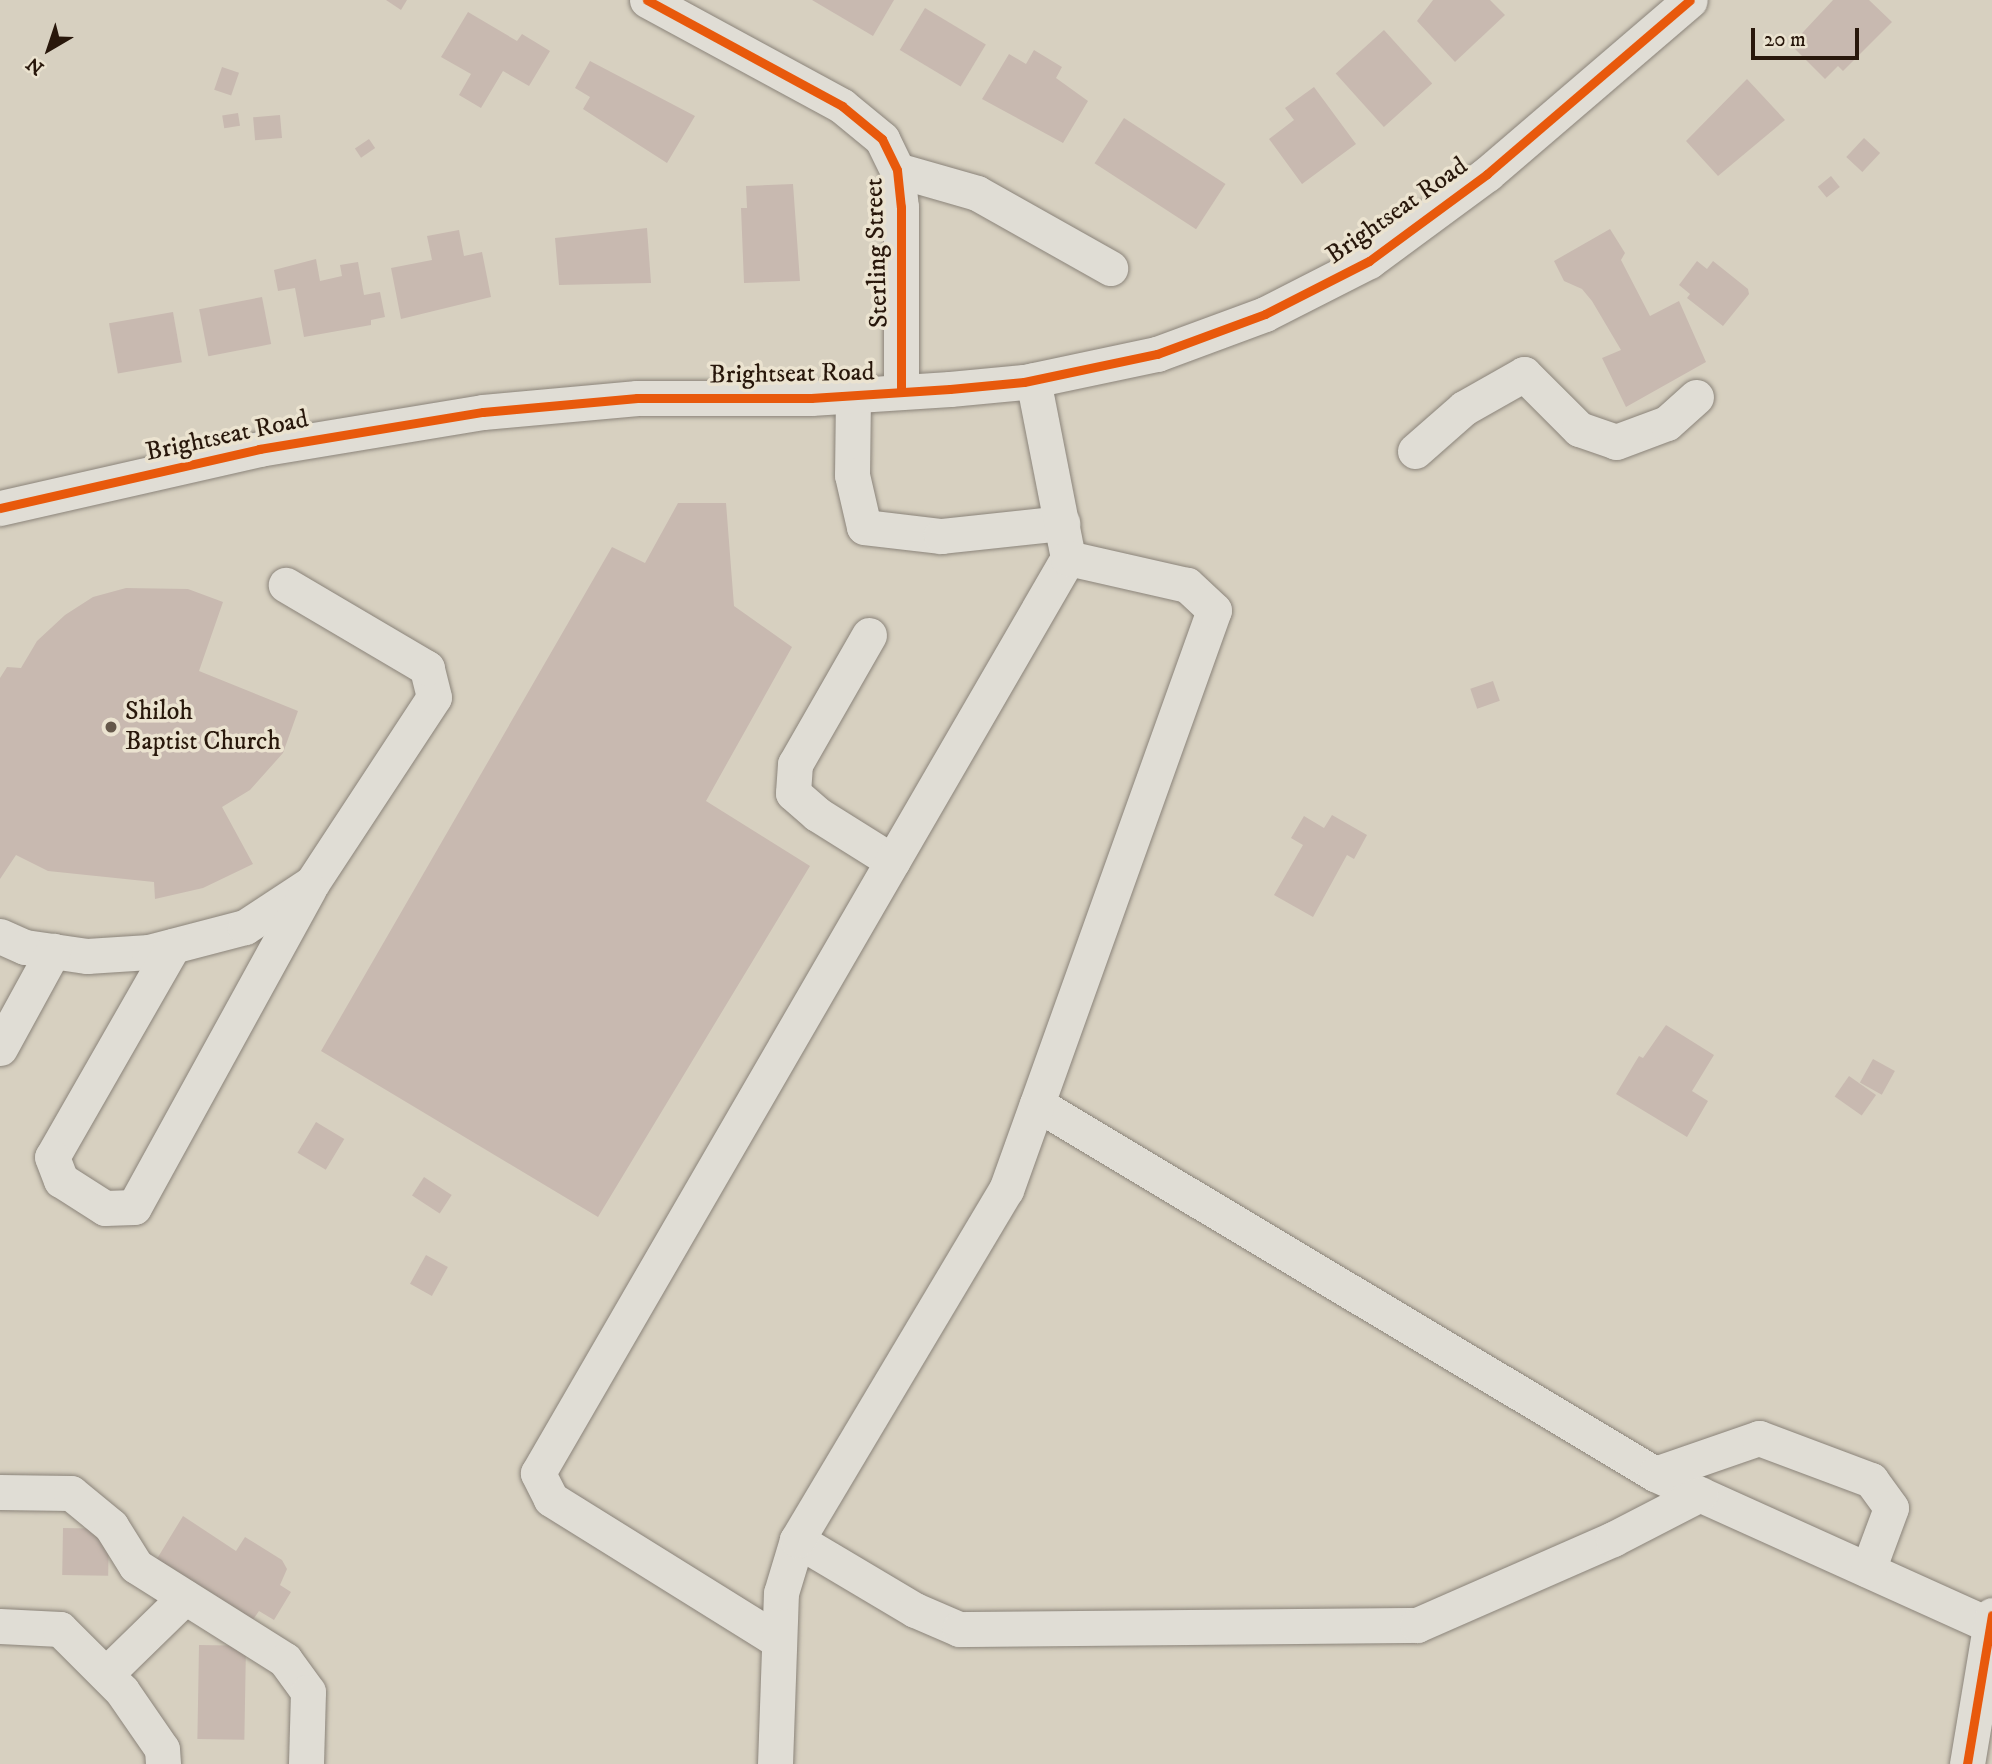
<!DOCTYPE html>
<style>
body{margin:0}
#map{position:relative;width:1992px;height:1764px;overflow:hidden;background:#d7d0c0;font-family:"IM FELL DW Pica",serif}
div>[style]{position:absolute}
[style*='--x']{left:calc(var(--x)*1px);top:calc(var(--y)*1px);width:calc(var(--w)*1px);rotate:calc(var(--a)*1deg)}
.building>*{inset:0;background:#c8b9b0;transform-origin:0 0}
.roads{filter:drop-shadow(0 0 2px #8b847a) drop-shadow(0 0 2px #8b847a)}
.minor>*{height:35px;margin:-17.5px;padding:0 17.5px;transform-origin:17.5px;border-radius:17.5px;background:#e0ddd5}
.cycleway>*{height:9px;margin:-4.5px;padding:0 4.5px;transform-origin:4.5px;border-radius:4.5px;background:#e8590c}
.dots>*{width:19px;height:19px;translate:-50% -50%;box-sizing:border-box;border:4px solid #ebe3d0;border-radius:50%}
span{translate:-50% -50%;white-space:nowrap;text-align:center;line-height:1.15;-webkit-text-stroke:7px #ebe3d0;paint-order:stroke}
.street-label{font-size:26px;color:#28170b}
.poi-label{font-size:26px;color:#28170b}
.left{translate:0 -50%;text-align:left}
.north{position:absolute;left:14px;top:14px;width:70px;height:70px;-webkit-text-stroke:5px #ebe3d0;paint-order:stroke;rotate:219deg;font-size:19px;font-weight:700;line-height:28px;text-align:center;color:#28170b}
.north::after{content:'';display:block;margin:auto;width:24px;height:32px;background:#28170b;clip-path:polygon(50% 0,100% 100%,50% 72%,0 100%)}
.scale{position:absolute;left:1751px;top:28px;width:108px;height:32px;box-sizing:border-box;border:4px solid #28170b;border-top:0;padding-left:9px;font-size:21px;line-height:24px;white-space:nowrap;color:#28170b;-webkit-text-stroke:5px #ebe3d0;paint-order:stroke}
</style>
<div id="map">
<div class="building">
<div style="clip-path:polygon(386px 0,407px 0,401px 10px)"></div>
<div style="clip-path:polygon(812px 0,894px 0,873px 36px)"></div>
<div style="clip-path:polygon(1433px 0,1490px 0,1505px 15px,1455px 62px,1417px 21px)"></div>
<div style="clip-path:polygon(1833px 0,1869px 0,1892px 22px,1843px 71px,1838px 66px,1825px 79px,1791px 45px)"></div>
<div style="left:925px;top:8px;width:71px;height:49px;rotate:31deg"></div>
<div style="clip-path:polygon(468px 12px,517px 41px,522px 34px,550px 51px,529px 86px,503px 71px,481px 108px,459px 95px,471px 74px,441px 57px)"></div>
<div style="left:1384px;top:30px;width:72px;height:65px;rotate:48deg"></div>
<div style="clip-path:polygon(1034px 50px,1062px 67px,1056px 78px,1088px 101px,1063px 143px,982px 99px,1009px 54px,1026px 64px)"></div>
<div style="clip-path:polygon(590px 61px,695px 116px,667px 163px,583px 109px,590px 97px,575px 88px)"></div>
<div style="left:222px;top:67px;width:18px;height:24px;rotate:19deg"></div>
<div style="clip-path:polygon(1747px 79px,1785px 120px,1718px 176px,1686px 141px)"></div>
<div style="clip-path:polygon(1314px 87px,1356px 144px,1302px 184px,1269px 139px,1294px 120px,1285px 108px)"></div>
<div style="left:238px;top:113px;width:13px;height:16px;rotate:81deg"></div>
<div style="left:280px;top:115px;width:23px;height:27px;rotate:85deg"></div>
<div style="left:1124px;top:118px;width:121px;height:54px;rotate:33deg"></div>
<div style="left:1864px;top:138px;width:22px;height:26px;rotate:43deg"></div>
<div style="left:369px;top:139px;width:11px;height:17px;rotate:56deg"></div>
<div style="left:1831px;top:176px;width:14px;height:17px;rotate:51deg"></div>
<div style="clip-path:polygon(793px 184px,800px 281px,744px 283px,741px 208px,747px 208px,746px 186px)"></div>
<div style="clip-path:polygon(647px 228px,651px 283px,559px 285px,555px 238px)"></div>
<div style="clip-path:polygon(1610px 229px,1625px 253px,1621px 260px,1650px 316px,1679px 301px,1706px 362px,1626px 407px,1602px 358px,1621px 350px,1592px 301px,1582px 289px,1564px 281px,1554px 261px)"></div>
<div style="clip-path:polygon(459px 230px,464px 256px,482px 252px,491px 297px,401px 319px,391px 268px,432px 260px,427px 236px)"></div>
<div style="clip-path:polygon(316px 259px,320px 281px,342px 276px,340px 265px,358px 262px,364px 295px,380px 292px,385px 317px,371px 320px,371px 325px,304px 337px,295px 288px,278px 291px,274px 270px)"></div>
<div style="clip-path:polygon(1697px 261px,1707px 269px,1713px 261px,1748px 289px,1749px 294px,1723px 326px,1687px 298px,1690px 294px,1679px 285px)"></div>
<div style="left:262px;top:297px;width:48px;height:64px;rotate:79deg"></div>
<div style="left:173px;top:312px;width:51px;height:65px;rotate:80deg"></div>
<div style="clip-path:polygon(678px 503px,726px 503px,734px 606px,792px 647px,706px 801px,810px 866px,598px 1217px,321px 1051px,612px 547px,645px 563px)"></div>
<div style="clip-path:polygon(126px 588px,188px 589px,223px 602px,199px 671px,298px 711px,283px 753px,250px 790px,222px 807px,253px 864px,203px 888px,155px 899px,154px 882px,48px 871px,16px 855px,0 879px,0 678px,7px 667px,21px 668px,37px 641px,65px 615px,93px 597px)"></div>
<div style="left:1493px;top:681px;width:21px;height:24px;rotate:71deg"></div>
<div style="clip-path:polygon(1332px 815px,1367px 835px,1354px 859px,1347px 855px,1313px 917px,1274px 895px,1303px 845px,1291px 838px,1304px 816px,1324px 828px)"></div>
<div style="clip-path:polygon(1666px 1025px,1714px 1055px,1692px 1091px,1708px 1101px,1687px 1137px,1616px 1094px,1639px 1056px,1643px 1058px)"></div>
<div style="left:1873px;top:1059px;width:25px;height:27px;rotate:29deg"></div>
<div style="left:1849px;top:1076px;width:33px;height:25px;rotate:35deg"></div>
<div style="left:316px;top:1122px;width:33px;height:36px;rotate:31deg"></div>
<div style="left:424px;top:1177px;width:33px;height:22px;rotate:33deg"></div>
<div style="left:426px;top:1255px;width:25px;height:33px;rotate:29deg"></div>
<div style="clip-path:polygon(183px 1516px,236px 1551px,245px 1537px,282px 1560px,287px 1569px,280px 1585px,291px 1592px,274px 1620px,259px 1611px,250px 1624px,155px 1562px)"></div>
<div style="left:63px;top:1528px;width:46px;height:47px;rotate:1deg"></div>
<div style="left:199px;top:1645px;width:47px;height:94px;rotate:1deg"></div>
</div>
<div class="roads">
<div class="minor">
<div style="--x:647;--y:0;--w:222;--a:28.5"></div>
<div style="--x:842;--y:106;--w:52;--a:39.5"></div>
<div style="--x:882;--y:139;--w:34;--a:64"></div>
<div style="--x:897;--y:170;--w:37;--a:84"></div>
<div style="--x:901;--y:207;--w:185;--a:90"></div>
<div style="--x:897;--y:170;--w:83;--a:16"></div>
<div style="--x:977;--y:193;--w:153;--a:29.4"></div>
<div style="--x:853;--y:395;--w:80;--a:90.7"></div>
<div style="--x:852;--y:475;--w:53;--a:77"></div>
<div style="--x:864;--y:527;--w:78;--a:6.7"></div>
<div style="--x:941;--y:536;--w:122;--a:-6.1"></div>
<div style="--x:1415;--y:451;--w:65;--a:-41.3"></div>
<div style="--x:1464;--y:408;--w:69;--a:-29.5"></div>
<div style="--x:1524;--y:374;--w:78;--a:45"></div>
<div style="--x:1579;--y:429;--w:39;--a:19"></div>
<div style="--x:1616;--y:442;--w:54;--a:-20.4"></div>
<div style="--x:1667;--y:423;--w:39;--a:-42"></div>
<div style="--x:0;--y:508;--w:266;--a:-12.8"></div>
<div style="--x:259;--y:449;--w:227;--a:-9.4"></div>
<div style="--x:483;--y:412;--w:155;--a:-5.2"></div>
<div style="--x:637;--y:398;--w:174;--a:0"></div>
<div style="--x:811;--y:398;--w:139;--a:-3.7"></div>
<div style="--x:950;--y:389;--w:74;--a:-5.4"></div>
<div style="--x:1024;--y:382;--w:136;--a:-11.9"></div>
<div style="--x:1157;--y:354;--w:115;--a:-20.3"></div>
<div style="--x:1265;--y:314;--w:117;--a:-27"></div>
<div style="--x:1369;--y:261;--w:147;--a:-36.4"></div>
<div style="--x:1487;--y:174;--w:267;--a:-40.6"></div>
<div style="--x:869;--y:635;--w:149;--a:119.8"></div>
<div style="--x:795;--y:764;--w:29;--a:94"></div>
<div style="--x:793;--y:793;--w:32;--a:41"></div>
<div style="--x:817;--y:814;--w:89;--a:32.1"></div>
<div style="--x:0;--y:936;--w:27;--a:24"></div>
<div style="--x:25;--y:947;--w:63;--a:8.3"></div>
<div style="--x:87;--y:956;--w:62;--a:-3.7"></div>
<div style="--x:149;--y:952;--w:99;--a:-14.6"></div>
<div style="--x:245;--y:927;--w:80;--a:-33.3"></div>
<div style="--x:312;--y:883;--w:222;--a:-56.7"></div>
<div style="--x:434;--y:697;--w:30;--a:-104"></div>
<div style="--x:427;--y:668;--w:164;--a:-149.5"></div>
<div style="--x:173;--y:946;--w:243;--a:119.8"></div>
<div style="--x:52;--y:1157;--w:25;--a:69"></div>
<div style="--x:61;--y:1180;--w:52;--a:32.5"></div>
<div style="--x:105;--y:1208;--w:29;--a:-2"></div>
<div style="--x:134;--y:1207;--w:363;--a:-61.2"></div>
<div style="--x:0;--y:1048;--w:111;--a:-61.3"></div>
<div style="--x:1037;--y:1104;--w:720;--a:30.91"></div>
<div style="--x:1655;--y:1474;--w:367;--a:24.3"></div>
<div style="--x:1655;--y:1474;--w:110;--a:-19.1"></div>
<div style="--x:1759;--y:1438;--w:120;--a:20.6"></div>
<div style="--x:1871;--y:1480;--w:34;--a:54"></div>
<div style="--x:1891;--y:1508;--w:66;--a:110.4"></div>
<div style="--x:0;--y:1492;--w:71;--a:0.8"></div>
<div style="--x:71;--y:1493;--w:52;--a:39.5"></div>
<div style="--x:111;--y:1526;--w:47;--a:58"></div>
<div style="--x:136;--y:1566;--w:176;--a:32.2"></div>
<div style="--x:285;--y:1660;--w:39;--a:54"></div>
<div style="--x:308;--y:1692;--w:72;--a:91.6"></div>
<div style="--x:797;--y:1540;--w:137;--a:30.7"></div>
<div style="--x:915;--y:1610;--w:48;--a:23.4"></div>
<div style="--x:959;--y:1629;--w:458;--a:-0.5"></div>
<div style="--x:1417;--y:1625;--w:214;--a:-23.7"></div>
<div style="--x:1613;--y:1539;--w:98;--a:-27.3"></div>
<div style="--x:0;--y:1626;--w:60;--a:2.9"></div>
<div style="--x:60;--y:1629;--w:88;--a:45"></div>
<div style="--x:122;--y:1691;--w:70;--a:55.4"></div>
<div style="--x:162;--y:1749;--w:15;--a:86"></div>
<div style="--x:779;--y:1641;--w:269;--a:-148.1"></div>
<div style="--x:551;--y:1499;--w:29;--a:-117"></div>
<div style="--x:538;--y:1473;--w:1057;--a:-59.92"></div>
<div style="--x:1068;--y:558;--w:181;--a:-101.1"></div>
<div style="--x:106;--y:1674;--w:110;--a:-44.3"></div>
<div style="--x:775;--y:1764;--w:171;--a:-88"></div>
<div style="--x:781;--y:1593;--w:55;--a:-73.2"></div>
<div style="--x:797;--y:1540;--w:408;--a:-59.2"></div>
<div style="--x:1006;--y:1190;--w:616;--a:-70.27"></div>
<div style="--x:1214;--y:610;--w:37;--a:-137"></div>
<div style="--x:1187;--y:585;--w:122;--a:-167.2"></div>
<div style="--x:1967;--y:1764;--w:151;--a:-80.5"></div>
</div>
</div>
<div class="cycleway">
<div style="--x:647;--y:0;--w:222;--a:28.5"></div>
<div style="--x:842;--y:106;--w:52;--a:39.5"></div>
<div style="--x:882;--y:139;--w:34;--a:64"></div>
<div style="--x:897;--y:170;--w:37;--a:84"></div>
<div style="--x:901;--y:207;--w:185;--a:90"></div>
<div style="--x:0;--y:508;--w:266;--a:-12.8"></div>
<div style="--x:259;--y:449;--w:227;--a:-9.4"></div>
<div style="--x:483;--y:412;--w:155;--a:-5.2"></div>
<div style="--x:637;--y:398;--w:174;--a:0"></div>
<div style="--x:811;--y:398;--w:139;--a:-3.7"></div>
<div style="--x:950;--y:389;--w:74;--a:-5.4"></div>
<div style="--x:1024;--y:382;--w:136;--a:-11.9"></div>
<div style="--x:1157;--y:354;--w:115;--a:-20.3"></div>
<div style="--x:1265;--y:314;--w:117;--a:-27"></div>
<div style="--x:1369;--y:261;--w:147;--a:-36.4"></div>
<div style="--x:1487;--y:174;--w:267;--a:-40.6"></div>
<div style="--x:1967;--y:1764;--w:151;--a:-80.5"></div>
</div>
<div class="dots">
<div style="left:111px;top:727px;background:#65584a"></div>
</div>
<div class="street-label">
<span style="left:1397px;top:211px;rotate:-35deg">Brightseat Road</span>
<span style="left:877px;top:253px;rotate:-92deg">Sterling Street</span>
<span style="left:792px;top:374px;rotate:-1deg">Brightseat Road</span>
<span style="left:227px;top:436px;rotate:-12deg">Brightseat Road</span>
</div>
<div class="poi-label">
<span class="left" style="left:125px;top:727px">Shiloh<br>Baptist Church</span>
</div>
<div class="north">N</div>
<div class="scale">20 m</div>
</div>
